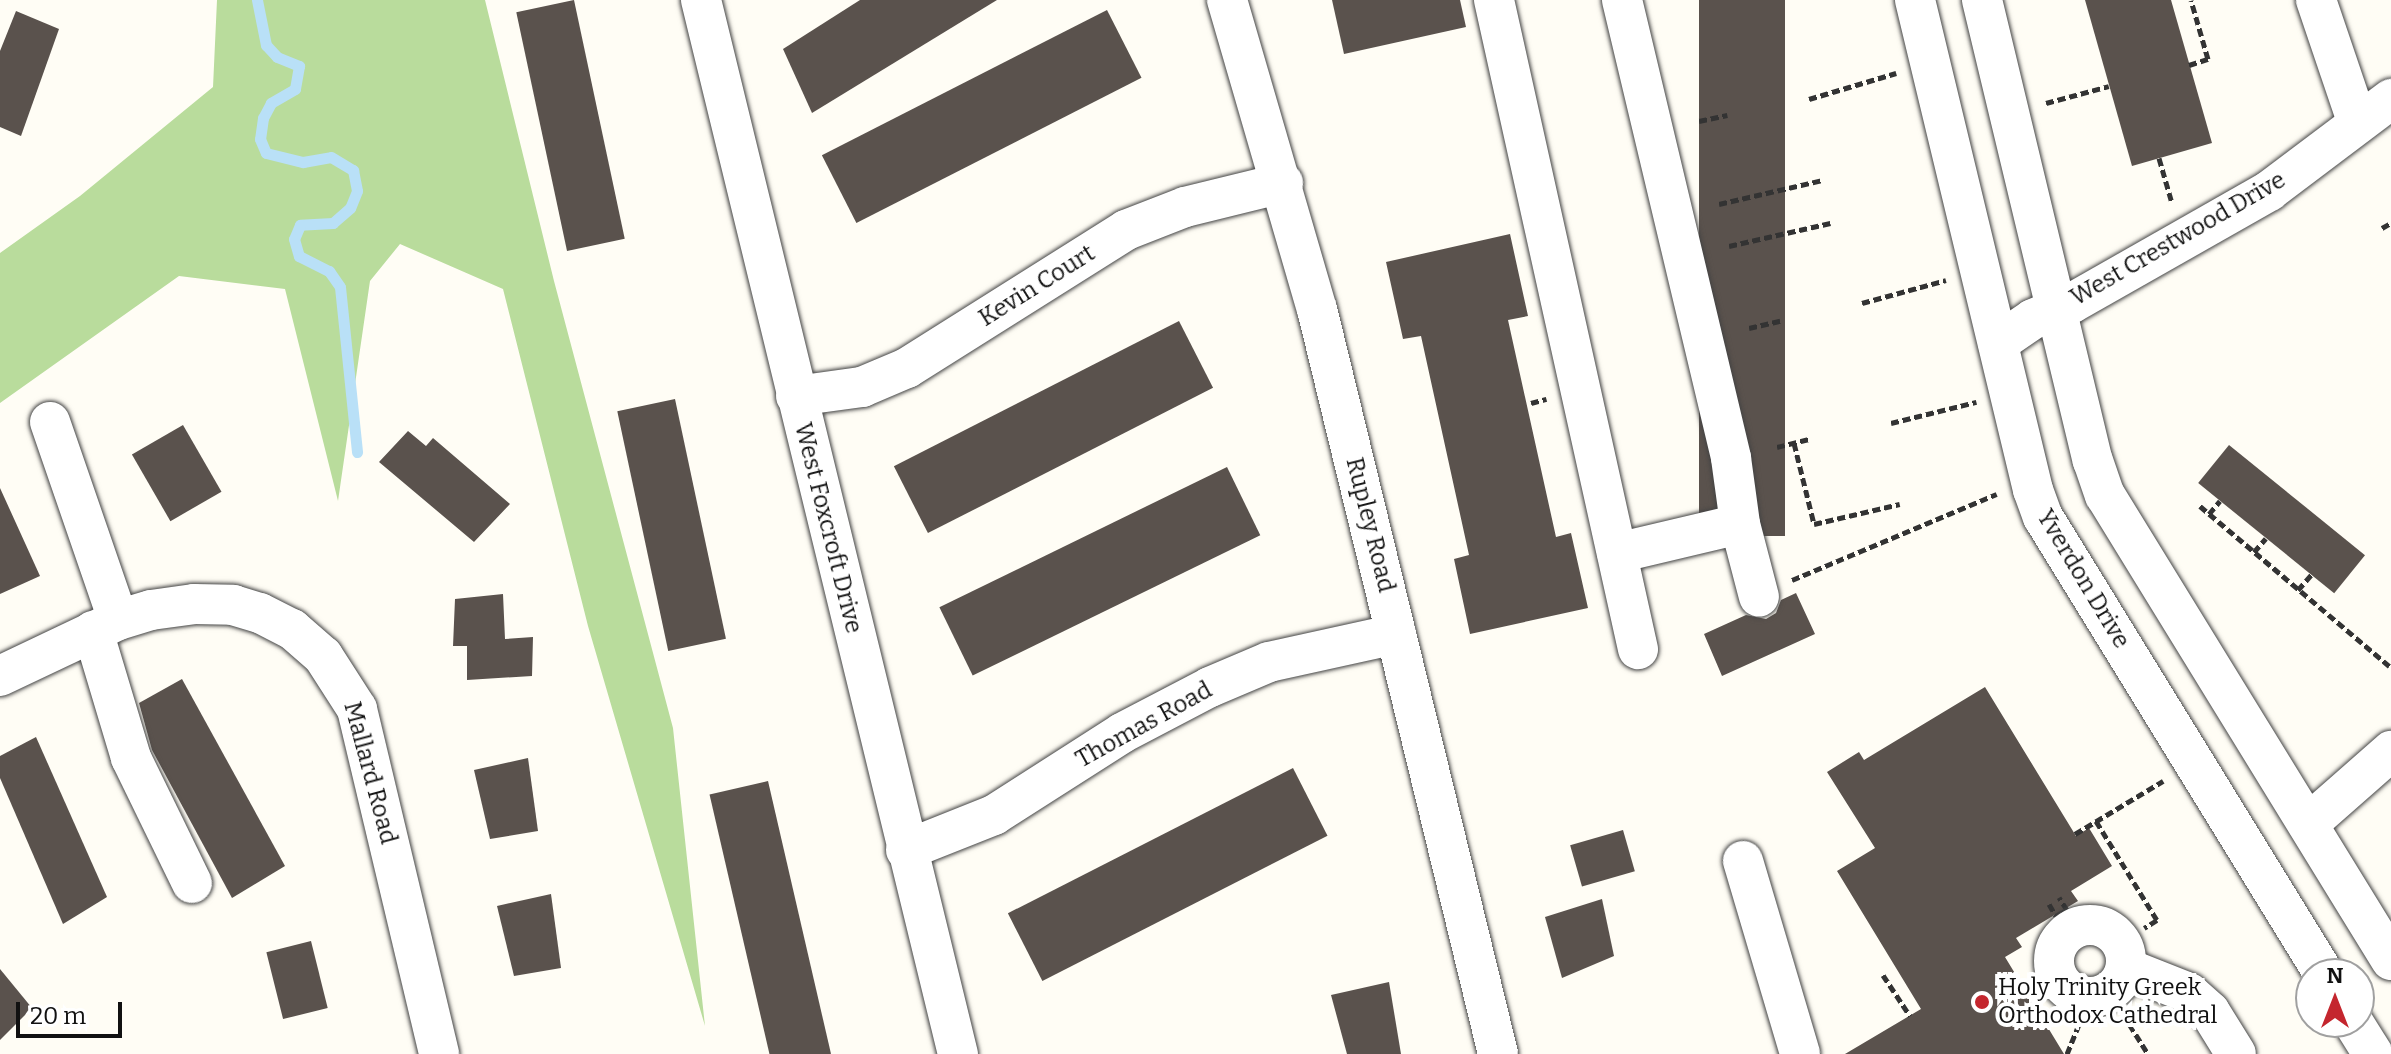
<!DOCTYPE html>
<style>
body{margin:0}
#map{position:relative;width:2391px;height:1054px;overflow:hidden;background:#fffdf5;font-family:Bitter,serif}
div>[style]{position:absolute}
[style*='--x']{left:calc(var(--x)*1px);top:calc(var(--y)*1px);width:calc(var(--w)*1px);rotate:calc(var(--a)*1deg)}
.forest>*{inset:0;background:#b9dc9c}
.stream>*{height:11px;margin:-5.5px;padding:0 5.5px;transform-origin:5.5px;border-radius:5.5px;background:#b9e0f7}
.building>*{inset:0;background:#5a524d;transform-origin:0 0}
.path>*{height:5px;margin-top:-2.5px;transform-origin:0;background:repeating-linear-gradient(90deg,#333 0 8px,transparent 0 12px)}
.roads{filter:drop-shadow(0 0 2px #444) drop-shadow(0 0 2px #444)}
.minor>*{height:40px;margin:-20px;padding:0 20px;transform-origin:20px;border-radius:20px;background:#fff}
.minor>.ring{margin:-20px;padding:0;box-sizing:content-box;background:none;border:40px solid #fff;border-radius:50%}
.dots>*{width:22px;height:22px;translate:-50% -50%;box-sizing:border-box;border:4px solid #fff;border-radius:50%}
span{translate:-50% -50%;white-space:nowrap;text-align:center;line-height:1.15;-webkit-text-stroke:8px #fff;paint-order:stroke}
.street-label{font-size:24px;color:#111}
.poi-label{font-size:24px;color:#111}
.left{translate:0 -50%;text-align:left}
.north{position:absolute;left:2295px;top:958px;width:80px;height:80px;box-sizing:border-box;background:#fff;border:2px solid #a0a0a0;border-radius:50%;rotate:0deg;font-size:22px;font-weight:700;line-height:32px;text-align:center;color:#111}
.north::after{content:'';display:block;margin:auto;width:28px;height:36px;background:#c4262e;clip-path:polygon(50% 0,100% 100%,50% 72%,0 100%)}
.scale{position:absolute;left:16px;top:1002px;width:106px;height:36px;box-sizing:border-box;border:4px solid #111;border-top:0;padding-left:10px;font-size:24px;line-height:28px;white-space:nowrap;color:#111;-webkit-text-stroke:6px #fff;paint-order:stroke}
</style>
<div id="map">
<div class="forest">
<div style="clip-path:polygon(217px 0,485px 0,554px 281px,673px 728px,705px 1026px,588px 626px,503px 289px,400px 244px,370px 281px,338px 501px,285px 289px,179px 276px,0 403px,0 253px,80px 196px,213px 87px)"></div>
</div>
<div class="stream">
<div style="--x:257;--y:0;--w:46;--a:78.7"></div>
<div style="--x:266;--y:45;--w:16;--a:47"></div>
<div style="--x:277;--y:57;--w:24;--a:22"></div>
<div style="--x:299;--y:66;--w:23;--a:100"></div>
<div style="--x:295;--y:89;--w:28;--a:150"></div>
<div style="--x:271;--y:103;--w:17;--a:118"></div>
<div style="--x:263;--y:118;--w:21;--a:98"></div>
<div style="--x:260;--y:139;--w:15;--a:67"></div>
<div style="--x:266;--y:153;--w:38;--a:14"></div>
<div style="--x:303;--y:162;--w:28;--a:-10"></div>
<div style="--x:331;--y:157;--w:26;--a:31"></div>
<div style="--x:353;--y:170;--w:21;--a:79"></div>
<div style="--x:357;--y:191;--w:18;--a:112"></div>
<div style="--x:350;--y:208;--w:23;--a:139"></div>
<div style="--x:333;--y:223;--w:33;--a:177"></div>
<div style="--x:300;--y:225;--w:15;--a:113"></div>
<div style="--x:294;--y:239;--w:18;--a:74"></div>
<div style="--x:299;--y:256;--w:34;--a:27"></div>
<div style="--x:329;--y:271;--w:19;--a:55"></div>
<div style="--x:340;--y:287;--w:166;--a:84.1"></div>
</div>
<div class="building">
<div style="left:574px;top:0;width:244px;height:59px;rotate:78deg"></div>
<div style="clip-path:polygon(860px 0,997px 0,812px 113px,783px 49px)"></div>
<div style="clip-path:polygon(1332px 0,1460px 0,1466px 27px,1344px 54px)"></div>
<div style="left:1699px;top:0;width:86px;height:536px"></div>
<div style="clip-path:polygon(2085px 0,2171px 0,2212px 143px,2132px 166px)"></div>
<div style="left:1107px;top:10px;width:76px;height:320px;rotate:63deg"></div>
<div style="clip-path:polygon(16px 11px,59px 29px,21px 136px,0 127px,0 51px)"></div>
<div style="clip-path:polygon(1510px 234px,1528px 316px,1508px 320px,1556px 537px,1571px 533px,1588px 608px,1470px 634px,1454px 559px,1469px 555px,1421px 336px,1403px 339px,1386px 262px)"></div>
<div style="left:1179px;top:321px;width:75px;height:320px;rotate:63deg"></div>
<div style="left:675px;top:399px;width:245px;height:59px;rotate:78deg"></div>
<div style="left:183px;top:425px;width:77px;height:59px;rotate:60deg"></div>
<div style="clip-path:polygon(408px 431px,426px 446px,433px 438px,510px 504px,474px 542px,379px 462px)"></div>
<div style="left:2229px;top:445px;width:175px;height:49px;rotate:39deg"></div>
<div style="left:1227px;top:467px;width:76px;height:320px;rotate:64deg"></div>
<div style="clip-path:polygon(0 488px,40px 576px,0 594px)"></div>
<div style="clip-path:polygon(1796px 593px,1815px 634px,1722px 676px,1704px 634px,1746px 615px,1766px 619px,1776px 613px,1781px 600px)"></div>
<div style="clip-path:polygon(503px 594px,505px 639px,533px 637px,532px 676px,467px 680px,467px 646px,453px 646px,455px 599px)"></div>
<div style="clip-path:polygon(182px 679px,285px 866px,232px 898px,152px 750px,139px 703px)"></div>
<div style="clip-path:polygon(1985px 687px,2076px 836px,2089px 828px,2112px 866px,2071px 891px,2078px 901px,2016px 938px,2022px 947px,2005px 957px,2064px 1054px,1845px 1054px,1921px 1009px,1837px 871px,1875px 848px,1827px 772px,1859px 752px,1864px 760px)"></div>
<div style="clip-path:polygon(36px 737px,107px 897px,63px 924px,0 778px,0 756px)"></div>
<div style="clip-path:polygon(528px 758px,538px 831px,490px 839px,474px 770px)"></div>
<div style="left:1293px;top:768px;width:76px;height:320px;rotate:63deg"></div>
<div style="left:768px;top:781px;width:280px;height:60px;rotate:77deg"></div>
<div style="left:1623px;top:830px;width:43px;height:55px;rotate:74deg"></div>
<div style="clip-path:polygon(551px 894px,561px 968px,514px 976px,497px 906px)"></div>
<div style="clip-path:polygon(1602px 899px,1614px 956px,1562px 978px,1545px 917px)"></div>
<div style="left:311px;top:941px;width:69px;height:46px;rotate:76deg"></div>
<div style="clip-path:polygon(0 969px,32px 1008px,0 1040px)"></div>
<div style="clip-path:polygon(1389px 982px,1401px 1054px,1347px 1054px,1331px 995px)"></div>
</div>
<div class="path">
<div style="--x:2189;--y:65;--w:20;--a:-18"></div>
<div style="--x:2208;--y:59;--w:61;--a:-106.1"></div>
<div style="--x:1809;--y:99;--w:91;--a:-16.6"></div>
<div style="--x:2046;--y:103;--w:65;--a:-15.1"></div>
<div style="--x:1699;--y:121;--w:29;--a:-12"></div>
<div style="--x:2159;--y:158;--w:47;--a:73.9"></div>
<div style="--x:1719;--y:204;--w:107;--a:-13"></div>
<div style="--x:2382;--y:228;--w:10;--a:-29"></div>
<div style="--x:1729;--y:246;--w:104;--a:-12.8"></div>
<div style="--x:1862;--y:303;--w:87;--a:-15.3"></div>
<div style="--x:1749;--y:328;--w:32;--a:-13"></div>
<div style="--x:1531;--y:403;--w:16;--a:-15"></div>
<div style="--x:1891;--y:423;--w:88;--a:-13.9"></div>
<div style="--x:1794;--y:443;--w:83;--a:76.1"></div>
<div style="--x:1814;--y:524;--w:88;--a:-13.1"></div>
<div style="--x:1777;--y:447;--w:33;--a:-14"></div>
<div style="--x:2200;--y:506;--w:248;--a:40.2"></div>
<div style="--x:2209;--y:514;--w:17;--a:-50"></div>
<div style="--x:2254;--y:552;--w:18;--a:-49"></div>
<div style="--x:1792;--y:580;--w:222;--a:-22.8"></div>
<div style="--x:2298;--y:590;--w:21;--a:-49"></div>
<div style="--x:2096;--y:821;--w:116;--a:58.4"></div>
<div style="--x:2157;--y:920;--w:15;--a:148"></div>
<div style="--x:2075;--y:834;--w:103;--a:-31.1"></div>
<div style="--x:2049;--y:904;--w:14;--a:60"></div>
<div style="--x:2056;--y:916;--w:6;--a:-31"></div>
<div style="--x:2061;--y:913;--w:7;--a:-27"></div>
<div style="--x:2067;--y:910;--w:15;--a:-122"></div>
<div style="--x:1883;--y:975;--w:49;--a:56.6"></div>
<div style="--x:2030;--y:998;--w:9;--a:-32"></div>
<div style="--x:2123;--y:1014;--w:47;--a:58"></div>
<div style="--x:2067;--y:1054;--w:35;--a:-68"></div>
</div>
<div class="roads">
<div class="minor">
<div style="--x:701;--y:0;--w:1085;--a:76.3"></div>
<div style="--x:1227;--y:0;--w:322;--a:73.8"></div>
<div style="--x:1317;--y:309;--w:767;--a:76.34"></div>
<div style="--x:1494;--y:0;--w:665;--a:77.49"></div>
<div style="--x:1622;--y:0;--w:471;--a:76.6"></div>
<div style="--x:1731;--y:458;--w:67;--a:82.2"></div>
<div style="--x:1740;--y:524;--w:75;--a:75.4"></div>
<div style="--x:1915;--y:0;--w:504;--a:76.46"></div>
<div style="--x:2033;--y:490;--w:29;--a:70"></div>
<div style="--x:2043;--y:517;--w:536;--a:58.41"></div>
<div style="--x:1982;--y:0;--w:474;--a:76.5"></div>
<div style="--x:2093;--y:461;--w:36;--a:71"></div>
<div style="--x:2105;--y:495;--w:546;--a:58.41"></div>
<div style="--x:2316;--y:0;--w:128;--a:71.3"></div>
<div style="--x:1998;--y:343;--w:42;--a:-34.4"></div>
<div style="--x:2033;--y:319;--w:42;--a:-22.3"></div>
<div style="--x:2072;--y:303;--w:227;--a:-29.6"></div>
<div style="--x:2269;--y:191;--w:153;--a:-37"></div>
<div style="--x:796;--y:396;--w:67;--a:-7.8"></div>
<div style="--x:862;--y:387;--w:49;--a:-22.9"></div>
<div style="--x:907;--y:368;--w:259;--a:-32.2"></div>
<div style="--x:1126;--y:230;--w:63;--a:-21.3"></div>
<div style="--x:1185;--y:207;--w:101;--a:-13.8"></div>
<div style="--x:50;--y:422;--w:209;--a:71"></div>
<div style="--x:1617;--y:553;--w:126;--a:-13.3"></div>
<div style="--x:93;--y:631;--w:133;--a:73.3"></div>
<div style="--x:131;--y:758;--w:139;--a:64"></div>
<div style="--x:0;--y:676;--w:131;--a:-25.4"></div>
<div style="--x:118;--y:620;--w:34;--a:-17"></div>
<div style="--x:151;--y:610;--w:43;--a:-7.9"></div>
<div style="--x:194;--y:604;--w:39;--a:1"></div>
<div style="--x:233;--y:605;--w:28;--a:17"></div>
<div style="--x:260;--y:613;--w:36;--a:27"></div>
<div style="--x:292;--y:629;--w:41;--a:41.1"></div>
<div style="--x:323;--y:656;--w:63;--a:57.3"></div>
<div style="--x:357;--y:709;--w:355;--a:76.6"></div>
<div style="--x:2308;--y:824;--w:111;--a:-41.3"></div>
<div style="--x:906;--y:850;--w:95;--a:-21.7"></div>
<div style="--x:994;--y:815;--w:152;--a:-32.6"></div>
<div style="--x:1122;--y:733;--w:99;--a:-27.6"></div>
<div style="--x:1210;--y:687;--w:64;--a:-23"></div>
<div style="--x:1269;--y:662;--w:130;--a:-12.4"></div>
<div style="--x:1743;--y:861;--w:201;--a:73.5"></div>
<div class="ring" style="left:2054px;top:925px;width:32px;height:32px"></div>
<div style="--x:2126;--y:968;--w:68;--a:21.6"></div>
<div style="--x:2189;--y:993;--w:28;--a:42"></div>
<div style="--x:2210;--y:1012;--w:49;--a:58.2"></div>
<div style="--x:2353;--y:1022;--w:38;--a:58"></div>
</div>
</div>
<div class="dots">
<div style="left:1982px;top:1002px;background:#c4262e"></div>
</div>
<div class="street-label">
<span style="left:2178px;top:239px;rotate:-30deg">West Crestwood Drive</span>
<span style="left:1037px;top:286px;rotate:-32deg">Kevin Court</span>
<span style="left:1370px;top:525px;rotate:76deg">Rupley Road</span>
<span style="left:828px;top:528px;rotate:76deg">West Foxcroft Drive</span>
<span style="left:2083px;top:579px;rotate:59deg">Yverdon Drive</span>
<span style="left:1144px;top:725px;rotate:-29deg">Thomas Road</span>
<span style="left:370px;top:773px;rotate:75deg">Mallard Road</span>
</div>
<div class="poi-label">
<span class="left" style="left:1998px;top:1002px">Holy Trinity Greek<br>Orthodox Cathedral</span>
</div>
<div class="north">N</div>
<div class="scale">20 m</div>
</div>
